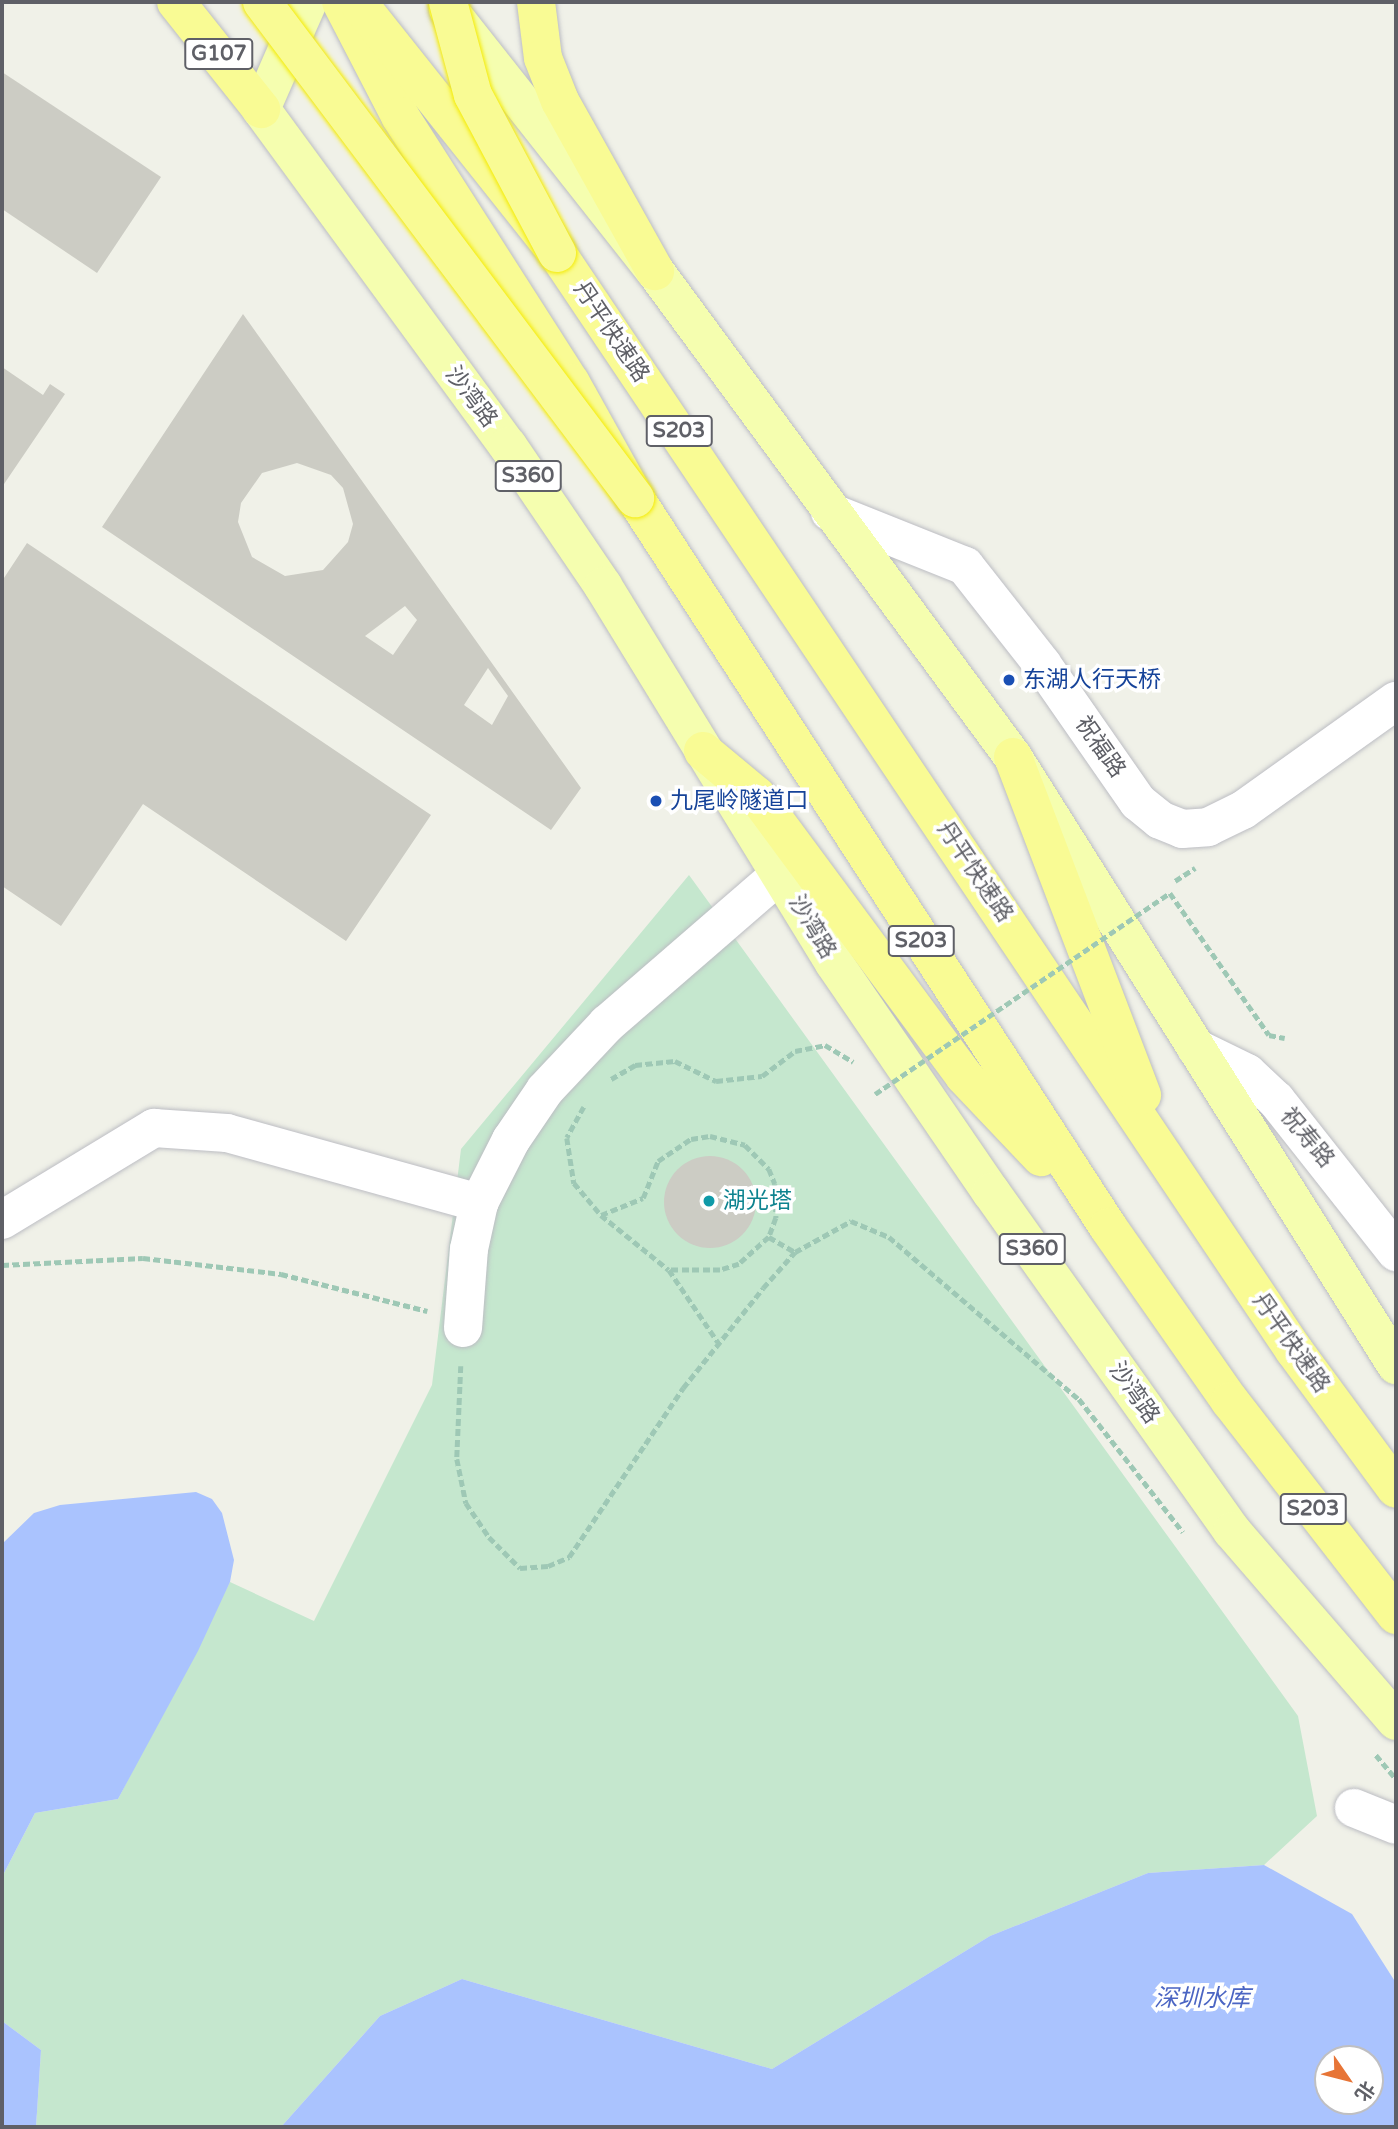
<!DOCTYPE html>
<meta charset="utf-8">
<style>
body{margin:0}
#map{position:relative;width:1398px;height:2129px;overflow:hidden;background:#f0f1e8;font-family:"Varela Round","Noto Sans SC",sans-serif}
div>[style]{position:absolute}
[style*='--x']{left:calc(var(--x)*1px);top:calc(var(--y)*1px);width:calc(var(--w)*1px);rotate:calc(var(--a)*1deg)}
.green>*{inset:0;background:#c5e7ce}
.water>*{inset:0;background:#aac3fe}
.building>*{inset:0;background:#ccccc4}
.round{border-radius:50%}
.path>*{height:4.5px;margin-top:-2.25px;transform-origin:0;background:repeating-linear-gradient(90deg,#9ec8b5 0 7px,transparent 0 10.5px)}
.roads{filter:drop-shadow(0 0 2px #bcbdc3) drop-shadow(0 0 2px #bcbdc3)}
.minor>*{height:38px;margin:-19px;padding:0 19px;transform-origin:19px;border-radius:19px;background:#fff}
.major>*{height:38px;margin:-19px;padding:0 19px;transform-origin:19px;border-radius:19px;background:#f5feaf}
.highway>*{height:38px;margin:-19px;padding:0 19px;transform-origin:19px;border-radius:19px;background:#f9fb94}
.path-bridge>*{height:4.5px;margin-top:-2.25px;transform-origin:0;background:repeating-linear-gradient(90deg,#9ec8b5 0 7px,transparent 0 10.5px)}
.bridges{filter:drop-shadow(0 0 2px #f4eb04) drop-shadow(0 0 2px #f4eb04)}
.highway-bridge>*{height:38px;margin:-19px;padding:0 19px;transform-origin:19px;border-radius:19px;background:#f9fb94}
.dots>*{width:19px;height:19px;translate:-50% -50%;box-sizing:border-box;border:4px solid #fff;border-radius:50%}
span{translate:-50% -50%;white-space:nowrap;text-align:center;line-height:1.15;-webkit-text-stroke:7px #fff;paint-order:stroke}
.shield-label span{padding:2px 5px;background:#fff;border:2px solid;border-radius:5px;-webkit-text-stroke-width:0}
.shield-label{font-size:21px;color:#5f6067;font-weight:700}
.street-label{font-size:23px;color:#5f6067}
.transit-label{font-size:23px;color:#164399}
.left{translate:0 -50%;text-align:left}
.culture-label{font-size:23px;color:#0d838f}
.water-label{font-size:24px;color:#4b65c3;font-style:italic}
.frame{position:absolute;inset:0;border:4px solid #5f6067;pointer-events:none}
.north{position:absolute;left:1314px;top:2045px;width:70px;height:70px;box-sizing:border-box;background:#fff;border:2px solid #bfbfc2;border-radius:50%;rotate:125deg;font-size:19px;font-weight:700;line-height:28px;text-align:center;color:#5f6067}
.north::after{content:'';display:block;margin:auto;width:24px;height:32px;background:#e77537;clip-path:polygon(50% 0,100% 100%,50% 72%,0 100%)}
</style>
<div id="map">
<div class="green">
<div style="clip-path:polygon(689px 875px,1298px 1716px,1317px 1816px,1264px 1865px,1148px 1873px,990px 1936px,772px 2069px,462px 1979px,380px 2016px,281px 2127px,36px 2127px,41px 2050px,2px 2021px,2px 1877px,35px 1813px,118px 1799px,230px 1582px,314px 1621px,432px 1385px,461px 1149px)"></div>
</div>
<div class="water">
<div style="clip-path:polygon(196px 1492px,212px 1499px,222px 1513px,234px 1560px,230px 1582px,198px 1651px,118px 1799px,35px 1813px,2px 1877px,2px 1544px,34px 1513px,60px 1505px)"></div>
<div style="clip-path:polygon(evenodd,1264px 1865px,1352px 1914px,1396px 1983px,1396px 2127px,281px 2127px,380px 2016px,462px 1979px,772px 2069px,990px 1936px,1148px 1873px,1264px 1865px,1328px 2059px,1370px 2059px,1370px 2101px,1328px 2101px,1328px 2059px)"></div>
<div style="clip-path:polygon(2px 2021px,41px 2050px,36px 2127px,2px 2127px)"></div>
</div>
<div class="building">
<div style="clip-path:polygon(2px 72px,161px 177px,97px 273px,2px 209px)"></div>
<div style="clip-path:polygon(evenodd,243px 314px,581px 788px,551px 830px,102px 527px,243px 314px,297px 463px,331px 475px,343px 488px,353px 524px,348px 542px,323px 570px,285px 576px,252px 557px,238px 522px,241px 503px,262px 473px,297px 463px,243px 314px,405px 606px,417px 620px,393px 655px,365px 636px,405px 606px,243px 314px,488px 668px,508px 696px,492px 725px,464px 705px,488px 668px)"></div>
<div style="clip-path:polygon(2px 367px,43px 395px,50px 384px,65px 394px,2px 487px)"></div>
<div style="clip-path:polygon(27px 543px,431px 815px,346px 941px,143px 804px,61px 926px,2px 886px,2px 581px)"></div>
<div class="round" style="left:664px;top:1156px;width:92px;height:92px"></div>
</div>
<div class="path">
<div style="--x:1175;--y:881;--w:24;--a:-33"></div>
<div style="--x:1170;--y:893;--w:173;--a:55.1"></div>
<div style="--x:1269;--y:1035;--w:16;--a:11"></div>
<div style="--x:611;--y:1079;--w:28;--a:-30"></div>
<div style="--x:635;--y:1065;--w:40;--a:-5.7"></div>
<div style="--x:675;--y:1061;--w:46;--a:26"></div>
<div style="--x:716;--y:1081;--w:46;--a:-6.2"></div>
<div style="--x:762;--y:1076;--w:41;--a:-37.1"></div>
<div style="--x:795;--y:1051;--w:31;--a:-11"></div>
<div style="--x:825;--y:1045;--w:33;--a:31"></div>
<div style="--x:584;--y:1107;--w:35;--a:119"></div>
<div style="--x:567;--y:1138;--w:46;--a:81.2"></div>
<div style="--x:574;--y:1183;--w:42;--a:49.8"></div>
<div style="--x:601;--y:1215;--w:87;--a:39"></div>
<div style="--x:669;--y:1270;--w:87;--a:55.8"></div>
<div style="--x:601;--y:1215;--w:45;--a:-22"></div>
<div style="--x:643;--y:1198;--w:40;--a:-68"></div>
<div style="--x:658;--y:1161;--w:40;--a:-34"></div>
<div style="--x:691;--y:1139;--w:19;--a:-9"></div>
<div style="--x:710;--y:1136;--w:36;--a:14"></div>
<div style="--x:745;--y:1145;--w:34;--a:45"></div>
<div style="--x:769;--y:1169;--w:16;--a:68"></div>
<div style="--x:775;--y:1184;--w:34;--a:88"></div>
<div style="--x:776;--y:1218;--w:20;--a:110"></div>
<div style="--x:769;--y:1237;--w:40;--a:138"></div>
<div style="--x:739;--y:1264;--w:20;--a:162"></div>
<div style="--x:720;--y:1270;--w:51;--a:180"></div>
<div style="--x:769;--y:1237;--w:30;--a:30"></div>
<div style="--x:2;--y:1265;--w:141;--a:-2.8"></div>
<div style="--x:143;--y:1258;--w:139;--a:6.6"></div>
<div style="--x:281;--y:1274;--w:151;--a:14.2"></div>
<div style="--x:461;--y:1366;--w:93;--a:92.5"></div>
<div style="--x:457;--y:1459;--w:45;--a:78.4"></div>
<div style="--x:466;--y:1503;--w:41;--a:55.9"></div>
<div style="--x:489;--y:1537;--w:44;--a:45"></div>
<div style="--x:520;--y:1568;--w:28;--a:-4"></div>
<div style="--x:548;--y:1566;--w:23;--a:-23"></div>
<div style="--x:569;--y:1557;--w:204;--a:-56"></div>
<div style="--x:683;--y:1388;--w:128;--a:-51.3"></div>
<div style="--x:763;--y:1288;--w:48;--a:-48.4"></div>
<div style="--x:795;--y:1252;--w:64;--a:-29"></div>
<div style="--x:851;--y:1221;--w:41;--a:22.8"></div>
<div style="--x:889;--y:1237;--w:250;--a:40.5"></div>
<div style="--x:1079;--y:1399;--w:169;--a:52"></div>
<div style="--x:1376;--y:1755;--w:31;--a:50"></div>
</div>
<div class="roads">
<div class="minor">
<div style="--x:830;--y:512;--w:145;--a:21.8"></div>
<div style="--x:965;--y:566;--w:125;--a:51.8"></div>
<div style="--x:1042;--y:664;--w:168;--a:55.2"></div>
<div style="--x:1138;--y:802;--w:28;--a:39"></div>
<div style="--x:1160;--y:820;--w:24;--a:22"></div>
<div style="--x:1182;--y:829;--w:26;--a:-4"></div>
<div style="--x:1208;--y:827;--w:39;--a:-26"></div>
<div style="--x:1243;--y:810;--w:188;--a:-35.5"></div>
<div style="--x:1196;--y:1048;--w:57;--a:26.1"></div>
<div style="--x:1247;--y:1073;--w:40;--a:43"></div>
<div style="--x:1276;--y:1100;--w:194;--a:51.7"></div>
<div style="--x:2;--y:1220;--w:178;--a:-31.2"></div>
<div style="--x:154;--y:1128;--w:73;--a:3.9"></div>
<div style="--x:227;--y:1133;--w:262;--a:15.5"></div>
<div style="--x:463;--y:1328;--w:79;--a:-85.7"></div>
<div style="--x:469;--y:1249;--w:47;--a:-77.7"></div>
<div style="--x:479;--y:1203;--w:71;--a:-63.1"></div>
<div style="--x:511;--y:1140;--w:60;--a:-55.8"></div>
<div style="--x:545;--y:1090;--w:91;--a:-46.8"></div>
<div style="--x:607;--y:1024;--w:229;--a:-40.9"></div>
<div style="--x:1354;--y:1808;--w:45;--a:22"></div>
</div>
<div class="major">
<div style="--x:308;--y:2;--w:117;--a:113.7"></div>
<div style="--x:261;--y:109;--w:418;--a:53.8"></div>
<div style="--x:508;--y:446;--w:169;--a:55.8"></div>
<div style="--x:603;--y:586;--w:442;--a:58.5"></div>
<div style="--x:834;--y:963;--w:278;--a:55.6"></div>
<div style="--x:991;--y:1192;--w:416;--a:54.6"></div>
<div style="--x:1232;--y:1531;--w:251;--a:49.2"></div>
<div style="--x:448;--y:9;--w:334;--a:51.7"></div>
<div style="--x:655;--y:271;--w:604;--a:53.62"></div>
<div style="--x:1013;--y:757;--w:719;--a:57.79"></div>
</div>
<div class="highway">
<div style="--x:176;--y:2;--w:137;--a:51.5"></div>
<div style="--x:341;--y:2;--w:128;--a:62.6"></div>
<div style="--x:400;--y:116;--w:317;--a:57.4"></div>
<div style="--x:571;--y:383;--w:132;--a:60.9"></div>
<div style="--x:635;--y:498;--w:869;--a:57.02"></div>
<div style="--x:1108;--y:1227;--w:213;--a:55"></div>
<div style="--x:1230;--y:1401;--w:271;--a:52.2"></div>
<div style="--x:536;--y:2;--w:56;--a:82.9"></div>
<div style="--x:543;--y:58;--w:46;--a:68.4"></div>
<div style="--x:560;--y:101;--w:195;--a:60.8"></div>
<div style="--x:360;--y:5;--w:317;--a:51.5"></div>
<div style="--x:557;--y:253;--w:1322;--a:56.11"></div>
<div style="--x:1294;--y:1350;--w:172;--a:53.7"></div>
<div style="--x:703;--y:751;--w:70;--a:39.8"></div>
<div style="--x:757;--y:796;--w:348;--a:53.5"></div>
<div style="--x:964;--y:1076;--w:112;--a:46.5"></div>
<div style="--x:1013;--y:757;--w:362;--a:69.1"></div>
</div>
</div>
<div class="path-bridge">
<div style="--x:875;--y:1094;--w:357;--a:-34.3"></div>
</div>
<div class="bridges">
<div class="highway-bridge">
<div style="--x:262;--y:2;--w:621;--a:53.06"></div>
<div style="--x:448;--y:2;--w:96;--a:75"></div>
<div style="--x:473;--y:95;--w:179;--a:62"></div>
</div>
</div>
<div class="dots">
<div style="left:1009px;top:680px;background:#1a4fb4"></div>
<div style="left:656px;top:801px;background:#1a4fb4"></div>
<div style="left:709px;top:1201px;background:#0f9aa8"></div>
</div>
<div class="shield-label">
<span style="left:219px;top:54px">G107</span>
<span style="left:679px;top:431px">S203</span>
<span style="left:528px;top:476px">S360</span>
<span style="left:921px;top:941px">S203</span>
<span style="left:1032px;top:1249px">S360</span>
<span style="left:1313px;top:1509px">S203</span>
</div>
<div class="street-label">
<span style="left:611px;top:332px;rotate:56deg">丹平快速路</span>
<span style="left:471px;top:397px;rotate:53deg">沙湾路</span>
<span style="left:1100px;top:747px;rotate:55deg">祝福路</span>
<span style="left:975px;top:872px;rotate:56deg">丹平快速路</span>
<span style="left:812px;top:927px;rotate:59deg">沙湾路</span>
<span style="left:1307px;top:1138px;rotate:50deg">祝寿路</span>
<span style="left:1291px;top:1343px;rotate:55deg">丹平快速路</span>
<span style="left:1134px;top:1393px;rotate:55deg">沙湾路</span>
</div>
<div class="transit-label">
<span class="left" style="left:1023px;top:680px">东湖人行天桥</span>
<span class="left" style="left:670px;top:801px">九尾岭隧道口</span>
</div>
<div class="culture-label">
<span class="left" style="left:723px;top:1201px">湖光塔</span>
</div>
<div class="water-label">
<span style="left:1202px;top:1999px">深圳水库</span>
</div>
<div class="frame"></div>
<div class="north">北</div>
</div>
